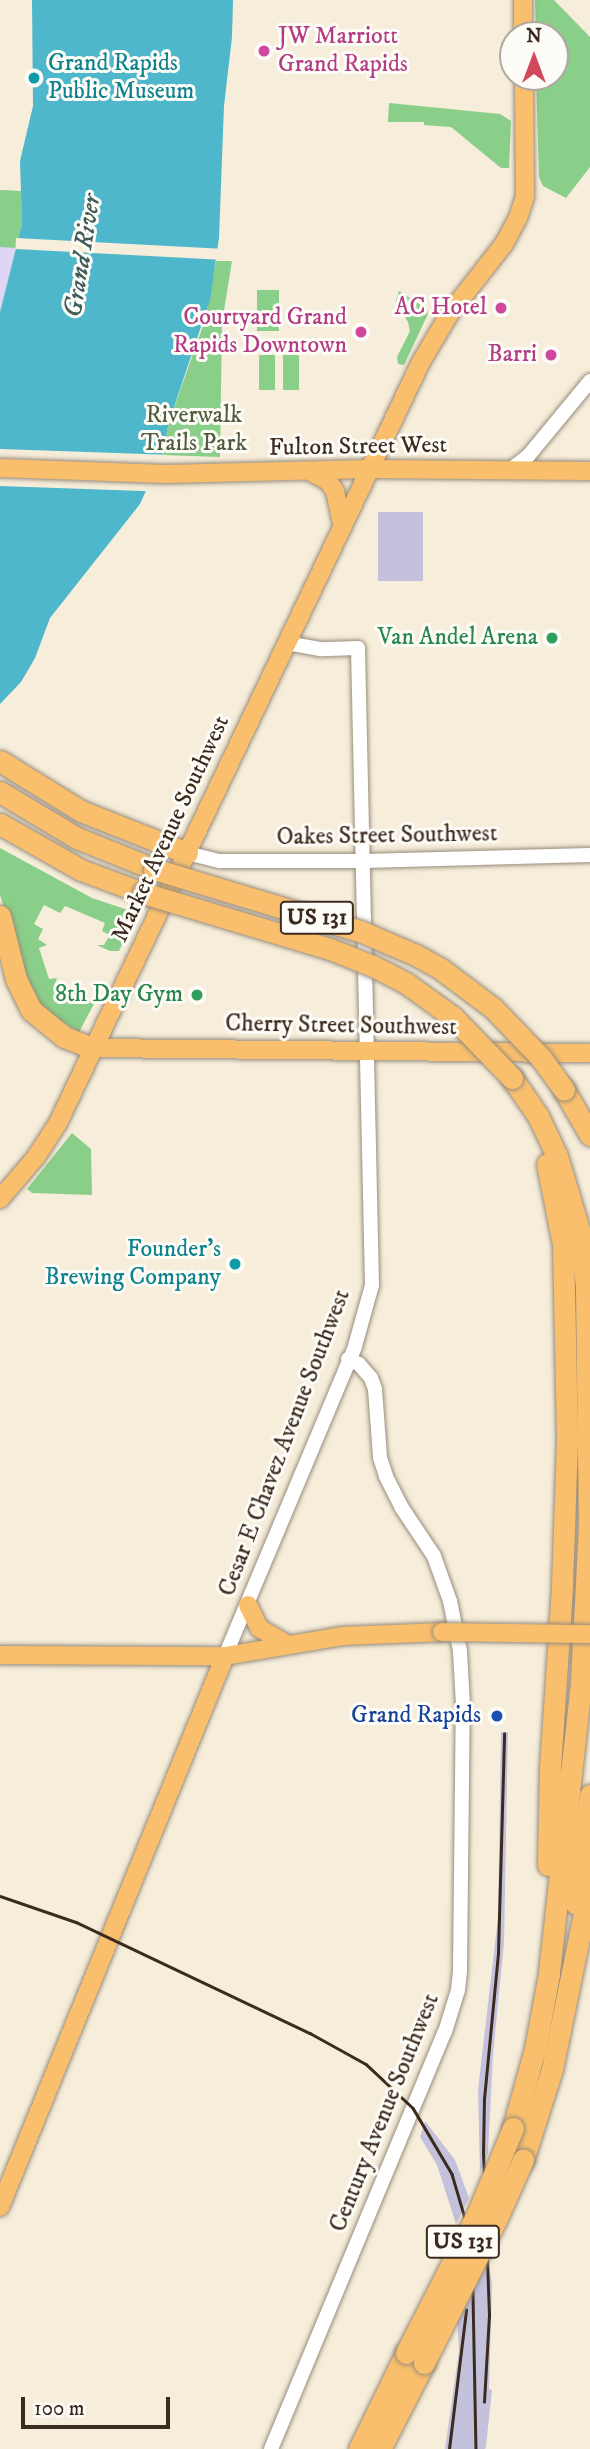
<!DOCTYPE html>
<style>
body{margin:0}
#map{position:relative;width:590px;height:2449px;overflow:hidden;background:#f6edda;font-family:"IM FELL DW Pica",serif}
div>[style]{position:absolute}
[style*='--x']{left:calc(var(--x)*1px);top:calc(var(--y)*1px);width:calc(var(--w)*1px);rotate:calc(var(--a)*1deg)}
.built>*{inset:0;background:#dfd5f5}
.industrial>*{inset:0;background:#c3c1db;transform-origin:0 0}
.green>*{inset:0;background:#89cf89;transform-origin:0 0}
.water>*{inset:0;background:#4eb7cb}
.pier>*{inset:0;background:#f6edda;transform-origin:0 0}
.roads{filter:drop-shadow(0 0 2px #988c7c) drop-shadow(0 0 2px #988c7c)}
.minor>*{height:14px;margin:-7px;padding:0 7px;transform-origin:7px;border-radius:7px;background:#fff}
.major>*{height:18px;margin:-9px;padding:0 9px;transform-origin:9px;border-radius:9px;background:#f9bf6d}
.highway>*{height:21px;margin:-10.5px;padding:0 10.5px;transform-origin:10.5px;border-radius:10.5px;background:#f9bf6d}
.rail>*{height:2.5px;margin:-1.25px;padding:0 1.25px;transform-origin:1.25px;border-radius:1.25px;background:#3b2a1e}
.bridges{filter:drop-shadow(0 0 2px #988c7c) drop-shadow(0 0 2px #988c7c)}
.major-bridge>*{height:18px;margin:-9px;padding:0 9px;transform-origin:9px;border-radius:9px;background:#f9bf6d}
.highway-bridge>*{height:21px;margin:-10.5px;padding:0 10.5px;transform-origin:10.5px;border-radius:10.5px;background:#f9bf6d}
.dots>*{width:19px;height:19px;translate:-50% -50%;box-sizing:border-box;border:4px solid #fdfcf7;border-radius:50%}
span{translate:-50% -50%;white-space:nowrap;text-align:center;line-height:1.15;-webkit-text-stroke:6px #fdfcf7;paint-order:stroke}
.shield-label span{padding:2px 5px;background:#fdfcf7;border:2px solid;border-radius:5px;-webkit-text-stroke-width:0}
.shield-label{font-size:23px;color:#3b2a1e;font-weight:700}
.hotel-label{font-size:24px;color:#b23c85}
.left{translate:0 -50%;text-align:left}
.right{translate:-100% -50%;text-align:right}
.culture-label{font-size:24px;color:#0d838f}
.park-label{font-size:24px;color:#525c3e}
.street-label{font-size:24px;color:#3b2a1e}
.leisure-label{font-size:24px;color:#27864d}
.transit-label{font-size:24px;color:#164399}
.water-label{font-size:26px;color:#425b5b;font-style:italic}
.north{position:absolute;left:499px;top:21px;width:70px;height:70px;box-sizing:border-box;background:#fdfcf7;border:2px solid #afa8a0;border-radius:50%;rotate:0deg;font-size:19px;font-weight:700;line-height:28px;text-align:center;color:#3b2a1e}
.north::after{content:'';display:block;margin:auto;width:24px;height:32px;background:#d1495b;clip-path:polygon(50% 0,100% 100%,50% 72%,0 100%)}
.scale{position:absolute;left:21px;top:2397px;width:149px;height:32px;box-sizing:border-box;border:4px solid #3b2a1e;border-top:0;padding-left:9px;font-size:21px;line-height:24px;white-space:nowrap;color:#3b2a1e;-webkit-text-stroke:5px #fdfcf7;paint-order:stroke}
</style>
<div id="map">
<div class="built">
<div style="clip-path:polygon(0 190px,21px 191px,22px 224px,0 312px)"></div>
</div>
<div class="industrial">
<div style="left:378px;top:512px;width:45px;height:69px"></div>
<div style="clip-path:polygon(501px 1732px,508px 1732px,504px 1943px,493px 2054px,488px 2153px,480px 2172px,478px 2090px,498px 1918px)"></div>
<div style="clip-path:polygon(425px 2121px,455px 2160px,469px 2198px,456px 2224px,437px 2165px,420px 2137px)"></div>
<div style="clip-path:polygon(487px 2256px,492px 2283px,489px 2389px,492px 2390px,486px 2446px,485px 2449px,445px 2449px,459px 2351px,457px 2315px)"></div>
</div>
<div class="green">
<div style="clip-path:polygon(535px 0,554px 0,590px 37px,590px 167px,566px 198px,543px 186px,539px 177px,536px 77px,555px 77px,555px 35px,536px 35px)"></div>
<div style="clip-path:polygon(389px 103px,500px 114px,511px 121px,509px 168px,501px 168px,451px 127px,424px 125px,424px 122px,388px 122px)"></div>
<div style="clip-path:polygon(0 190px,21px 191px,22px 224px,17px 248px,0 247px)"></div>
<div style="clip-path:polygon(216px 261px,232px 261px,222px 323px,220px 457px,162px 455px,169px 422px,205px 320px)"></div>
<div style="left:257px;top:290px;width:22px;height:41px"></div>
<div style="clip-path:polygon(399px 291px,427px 309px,428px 314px,404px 365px,398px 364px,397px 357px,410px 331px,408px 322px,396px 301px)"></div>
<div style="left:259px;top:355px;width:16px;height:35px"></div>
<div style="left:283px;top:355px;width:16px;height:35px"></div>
<div style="clip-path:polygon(0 848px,92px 898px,137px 913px,119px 951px,110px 951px,97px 945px,104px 945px,110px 935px,102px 931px,105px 923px,65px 906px,60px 913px,44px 905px,34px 924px,43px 929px,38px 939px,47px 945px,39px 948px,49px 979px,57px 978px,54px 987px,82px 1001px,84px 997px,95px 1002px,79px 1032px,45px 1011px,30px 990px,0 895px)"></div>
<div style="clip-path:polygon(72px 1133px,91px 1149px,92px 1195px,32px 1193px,27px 1189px)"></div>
</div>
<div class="water">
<div style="clip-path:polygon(32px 0,233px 0,232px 37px,224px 106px,219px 238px,210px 300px,169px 422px,162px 455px,140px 504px,50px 618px,35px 658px,21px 682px,0 704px,0 312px,22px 224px,20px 161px,33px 106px)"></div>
</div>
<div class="pier">
<div style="left:16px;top:238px;width:205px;height:11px;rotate:3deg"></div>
<div style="left:0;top:449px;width:166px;height:37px;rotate:2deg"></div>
</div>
<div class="roads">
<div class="minor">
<div style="--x:510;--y:470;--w:24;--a:-38"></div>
<div style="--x:529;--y:455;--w:96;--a:-50.5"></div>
<div style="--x:187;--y:853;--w:34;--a:14"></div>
<div style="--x:220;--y:861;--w:144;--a:0"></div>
<div style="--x:364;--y:861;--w:226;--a:-1.5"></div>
<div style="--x:225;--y:1656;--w:336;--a:-67.2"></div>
<div style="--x:355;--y:1346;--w:63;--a:-74.4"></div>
<div style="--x:372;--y:1285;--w:637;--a:-91.26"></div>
<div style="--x:358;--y:648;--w:38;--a:178"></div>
<div style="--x:320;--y:649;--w:35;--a:-170"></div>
<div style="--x:271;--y:2449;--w:452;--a:-67.4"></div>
<div style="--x:445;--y:2032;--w:44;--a:-72.8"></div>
<div style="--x:458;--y:1990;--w:19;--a:-84"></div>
<div style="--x:460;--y:1971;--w:266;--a:-89.4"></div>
<div style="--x:463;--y:1705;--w:54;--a:-93.2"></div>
<div style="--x:460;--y:1651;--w:51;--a:-101.3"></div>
<div style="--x:450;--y:1601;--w:48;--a:-109.6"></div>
<div style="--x:434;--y:1556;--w:58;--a:-123.7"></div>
<div style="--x:402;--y:1508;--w:36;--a:-117"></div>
<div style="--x:386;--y:1476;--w:20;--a:-108"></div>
<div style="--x:380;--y:1457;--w:68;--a:-94.2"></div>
<div style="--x:375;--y:1389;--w:12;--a:-110"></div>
<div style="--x:371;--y:1378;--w:18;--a:-131"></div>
<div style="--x:359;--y:1364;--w:12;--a:-156"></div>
</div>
<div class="major">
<div style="--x:523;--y:0;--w:35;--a:90"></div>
<div style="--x:0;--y:468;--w:165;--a:2.1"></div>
<div style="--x:165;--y:474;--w:204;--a:-1.4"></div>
<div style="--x:369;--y:469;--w:221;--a:0.5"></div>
<div style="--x:311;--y:472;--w:19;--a:28"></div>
<div style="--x:328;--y:481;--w:12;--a:55"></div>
<div style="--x:335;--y:491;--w:35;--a:78"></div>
<div style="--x:93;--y:1048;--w:497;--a:0.6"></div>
<div style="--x:0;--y:1199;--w:55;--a:-49.4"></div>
<div style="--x:36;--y:1157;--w:40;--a:-57.1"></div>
<div style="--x:58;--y:1123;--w:843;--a:-64.5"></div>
<div style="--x:421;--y:362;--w:57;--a:-59.4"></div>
<div style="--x:450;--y:313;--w:88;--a:-52"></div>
<div style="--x:504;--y:244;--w:30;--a:-62"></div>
<div style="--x:518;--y:218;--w:23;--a:-72"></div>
<div style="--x:525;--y:196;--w:119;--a:-90.5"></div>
<div style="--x:248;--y:1605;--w:25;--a:64"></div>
<div style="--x:259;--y:1628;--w:32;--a:30"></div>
<div style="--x:0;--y:1655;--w:225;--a:0.3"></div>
<div style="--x:225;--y:1656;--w:120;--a:-9.6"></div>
<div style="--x:343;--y:1636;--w:99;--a:-2.3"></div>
<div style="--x:0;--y:2207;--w:595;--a:-67.79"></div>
</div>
<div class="highway">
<div style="--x:0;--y:761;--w:95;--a:31.7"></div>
<div style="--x:81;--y:811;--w:114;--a:21.6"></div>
<div style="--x:0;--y:792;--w:90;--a:30.9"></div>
<div style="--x:77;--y:838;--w:83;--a:21.9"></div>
<div style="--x:0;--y:824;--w:93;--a:29.6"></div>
<div style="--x:81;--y:870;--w:66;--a:20.4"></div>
<div style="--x:0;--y:916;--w:65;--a:75.7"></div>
<div style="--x:16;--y:979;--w:34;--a:64"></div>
<div style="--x:31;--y:1010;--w:43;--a:39.3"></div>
<div style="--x:64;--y:1037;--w:31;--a:21"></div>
<div style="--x:512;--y:1078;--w:46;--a:55.6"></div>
<div style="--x:538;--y:1116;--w:44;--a:64.6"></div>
<div style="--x:557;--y:1156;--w:84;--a:73.3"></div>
<div style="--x:581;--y:1236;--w:50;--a:84.3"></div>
<div style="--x:586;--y:1286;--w:238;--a:89.3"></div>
<div style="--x:589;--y:1524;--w:159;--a:92.9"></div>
<div style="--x:581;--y:1683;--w:293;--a:96.3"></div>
<div style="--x:549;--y:1974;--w:76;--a:100.6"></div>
<div style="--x:535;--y:2049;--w:82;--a:105.6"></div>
<div style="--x:564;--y:1090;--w:52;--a:60"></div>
<div style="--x:547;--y:1164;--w:82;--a:78.7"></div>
<div style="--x:563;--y:1244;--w:198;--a:88.8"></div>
<div style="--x:567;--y:1442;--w:146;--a:92"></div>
<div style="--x:562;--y:1588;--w:181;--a:93.8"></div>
<div style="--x:550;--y:1769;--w:96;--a:91.2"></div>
<div style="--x:575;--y:1903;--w:109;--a:-82.1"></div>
<div style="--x:523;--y:2160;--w:96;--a:-72.3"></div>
<div style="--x:552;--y:2069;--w:189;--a:-78.4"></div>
<div style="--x:359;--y:2449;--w:107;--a:-63.9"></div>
<div style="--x:380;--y:2449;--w:97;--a:-62.9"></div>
</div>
</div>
<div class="rail">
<div style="--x:0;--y:1896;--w:80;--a:18.9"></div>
<div style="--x:76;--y:1922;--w:259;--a:25.4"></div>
<div style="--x:310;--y:2033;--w:64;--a:29"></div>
<div style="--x:366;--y:2064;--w:64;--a:43.1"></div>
<div style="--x:413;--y:2108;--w:77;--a:59.4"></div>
<div style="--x:452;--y:2174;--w:71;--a:73.6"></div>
<div style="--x:472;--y:2242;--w:207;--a:88.9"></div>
<div style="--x:484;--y:2402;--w:87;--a:-86.7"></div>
<div style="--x:489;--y:2315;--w:161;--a:-92.1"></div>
<div style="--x:483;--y:2154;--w:55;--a:-89"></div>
<div style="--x:484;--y:2099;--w:147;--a:-84.5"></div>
<div style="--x:498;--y:1953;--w:219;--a:-88.4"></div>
<div style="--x:449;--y:2449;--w:140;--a:-83"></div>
</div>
<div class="bridges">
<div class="major-bridge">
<div style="--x:442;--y:1632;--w:148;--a:0.8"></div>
</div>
<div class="highway-bridge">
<div style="--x:154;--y:869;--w:215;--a:16.8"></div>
<div style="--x:360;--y:931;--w:61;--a:23.2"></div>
<div style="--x:416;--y:955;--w:29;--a:29"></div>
<div style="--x:441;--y:969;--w:66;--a:37"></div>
<div style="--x:494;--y:1009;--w:68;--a:46.2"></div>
<div style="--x:541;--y:1058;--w:39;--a:54"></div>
<div style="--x:143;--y:893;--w:195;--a:16.7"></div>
<div style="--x:330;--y:949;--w:46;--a:21.6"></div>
<div style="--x:373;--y:966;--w:37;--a:27"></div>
<div style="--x:406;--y:983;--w:58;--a:35.9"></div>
<div style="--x:453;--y:1017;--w:85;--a:46"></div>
<div style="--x:406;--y:2353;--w:158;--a:-62.9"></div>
<div style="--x:478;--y:2212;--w:91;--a:-67.4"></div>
<div style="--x:424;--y:2363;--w:162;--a:-63.3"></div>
<div style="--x:497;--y:2218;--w:64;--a:-65.9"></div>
</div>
</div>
<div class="dots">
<div style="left:264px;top:51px;background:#d1479c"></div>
<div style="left:34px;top:78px;background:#0f9aa8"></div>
<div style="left:501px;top:308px;background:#d1479c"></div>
<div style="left:361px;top:332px;background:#d1479c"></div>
<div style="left:551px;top:355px;background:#d1479c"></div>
<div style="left:552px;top:638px;background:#2e9e5b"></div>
<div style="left:197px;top:995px;background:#2e9e5b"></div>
<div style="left:235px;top:1264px;background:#0f9aa8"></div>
<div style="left:497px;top:1716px;background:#1a4fb4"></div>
</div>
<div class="shield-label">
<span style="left:317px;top:918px">US 131</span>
<span style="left:463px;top:2242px">US 131</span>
</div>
<div class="hotel-label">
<span class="left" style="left:278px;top:51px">JW Marriott<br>Grand Rapids</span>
<span class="right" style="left:487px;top:308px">AC Hotel</span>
<span class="right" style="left:347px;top:332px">Courtyard Grand<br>Rapids Downtown</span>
<span class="right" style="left:537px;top:355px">Barri</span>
</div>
<div class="culture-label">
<span class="left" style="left:48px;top:78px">Grand Rapids<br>Public Museum</span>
<span class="right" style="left:221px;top:1264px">Founder's<br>Brewing Company</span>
</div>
<div class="park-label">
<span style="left:194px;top:430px">Riverwalk<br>Trails Park</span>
</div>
<div class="street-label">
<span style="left:358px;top:447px;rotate:-1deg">Fulton Street West</span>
<span style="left:171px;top:829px;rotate:-65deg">Market Avenue Southwest</span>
<span style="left:387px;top:836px;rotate:-1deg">Oakes Street Southwest</span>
<span style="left:341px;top:1026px;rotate:1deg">Cherry Street Southwest</span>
<span style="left:285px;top:1443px;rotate:-69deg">Cesar E Chavez Avenue Southwest</span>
<span style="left:385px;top:2113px;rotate:-68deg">Century Avenue Southwest</span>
</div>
<div class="leisure-label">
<span class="right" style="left:538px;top:638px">Van Andel Arena</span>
<span class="right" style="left:183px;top:995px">8th Day Gym</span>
</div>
<div class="transit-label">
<span class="right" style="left:481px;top:1716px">Grand Rapids</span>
</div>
<div class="water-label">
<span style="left:83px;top:256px;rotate:-81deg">Grand River</span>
</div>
<div class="north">N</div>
<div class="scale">100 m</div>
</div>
